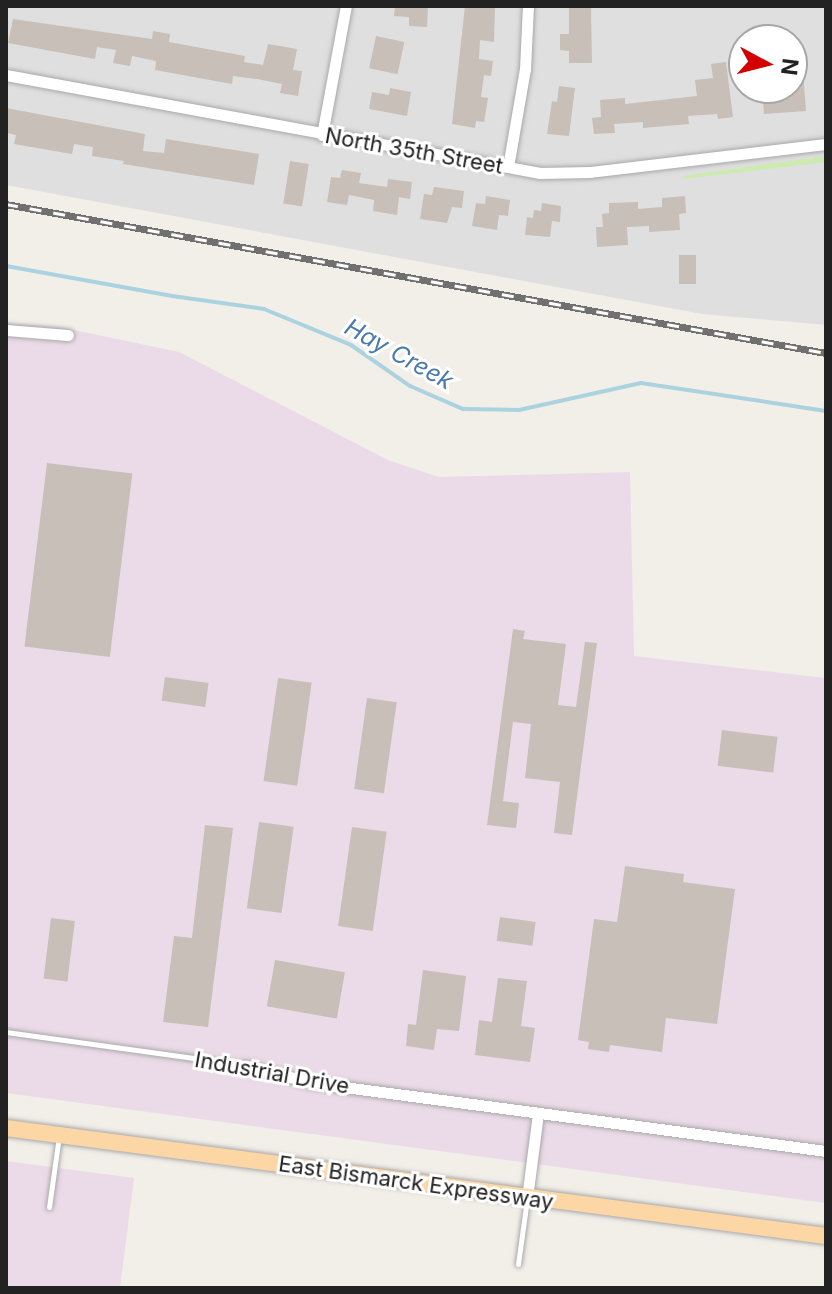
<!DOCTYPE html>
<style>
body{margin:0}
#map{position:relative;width:832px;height:1294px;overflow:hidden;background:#f2efe9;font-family:Inter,sans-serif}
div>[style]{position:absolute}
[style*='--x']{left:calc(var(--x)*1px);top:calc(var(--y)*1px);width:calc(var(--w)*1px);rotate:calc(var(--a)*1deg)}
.residential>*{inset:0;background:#e0dfdf}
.industrial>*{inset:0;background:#ebdbe8}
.grass>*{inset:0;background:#cdebb0}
.stream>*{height:4px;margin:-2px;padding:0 2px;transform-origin:2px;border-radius:2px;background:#aad3df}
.building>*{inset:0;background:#c7bfb8;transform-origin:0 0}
.roads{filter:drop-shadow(0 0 2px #a9a9a9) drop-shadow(0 0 2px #a9a9a9)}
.service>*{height:5px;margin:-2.5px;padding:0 2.5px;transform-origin:2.5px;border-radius:2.5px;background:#fff}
.minor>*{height:11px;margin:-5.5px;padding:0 5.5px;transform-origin:5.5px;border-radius:5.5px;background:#fff}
.primary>*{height:16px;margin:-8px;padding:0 8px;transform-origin:8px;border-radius:8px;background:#fcd6a4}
.rail>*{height:7px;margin-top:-3.5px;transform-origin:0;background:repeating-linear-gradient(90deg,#fff 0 12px,#707070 0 24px);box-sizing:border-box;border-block:2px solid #707070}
span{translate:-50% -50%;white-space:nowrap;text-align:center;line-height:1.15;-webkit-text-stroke:6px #fff;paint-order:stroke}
.street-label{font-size:22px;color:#222}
.water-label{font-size:24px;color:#4a7aab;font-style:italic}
.frame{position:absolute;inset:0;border:8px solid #222;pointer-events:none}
.north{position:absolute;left:728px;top:24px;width:80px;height:80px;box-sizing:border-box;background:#fff;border:2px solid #a7a7a7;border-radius:50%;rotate:97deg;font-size:22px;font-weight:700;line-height:32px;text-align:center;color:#222}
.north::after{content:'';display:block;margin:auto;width:28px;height:36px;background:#d40000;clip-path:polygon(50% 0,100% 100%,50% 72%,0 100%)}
</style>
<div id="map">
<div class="residential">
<div style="clip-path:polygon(evenodd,6px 6px,826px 6px,826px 325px,702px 314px,6px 185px,6px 6px,744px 40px,792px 40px,792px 88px,744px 88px,744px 40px)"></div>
</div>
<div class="industrial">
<div style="clip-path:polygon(6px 323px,55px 326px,179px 352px,388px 460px,439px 477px,630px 472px,634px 656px,826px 678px,826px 1203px,6px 1093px)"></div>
<div style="clip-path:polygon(6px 1161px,134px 1178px,120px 1288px,6px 1288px)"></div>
</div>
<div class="grass">
<div style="clip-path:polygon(826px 156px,826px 162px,685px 179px,682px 176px)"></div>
</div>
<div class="stream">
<div style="--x:6;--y:266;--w:169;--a:10.2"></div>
<div style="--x:172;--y:296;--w:93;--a:8"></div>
<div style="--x:264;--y:309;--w:94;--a:22.5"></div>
<div style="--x:351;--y:345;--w:72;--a:34.8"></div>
<div style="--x:410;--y:386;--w:58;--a:23.5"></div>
<div style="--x:463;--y:409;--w:56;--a:1"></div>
<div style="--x:519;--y:410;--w:125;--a:-12.5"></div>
<div style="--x:641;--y:383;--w:187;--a:8.6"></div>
</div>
<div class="building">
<div style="clip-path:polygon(395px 6px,428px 6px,427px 27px,409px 26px,409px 17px,394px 16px)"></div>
<div style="clip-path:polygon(465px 6px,495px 6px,494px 42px,480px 40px,479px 59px,493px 61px,491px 76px,484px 75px,481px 97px,488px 98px,484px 122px,476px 121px,475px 128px,452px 124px)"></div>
<div style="clip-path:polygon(569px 6px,591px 6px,592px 63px,569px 63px,569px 51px,560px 50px,560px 34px,569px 34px)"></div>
<div style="clip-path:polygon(13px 19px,152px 39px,153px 31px,170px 34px,169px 42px,245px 56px,244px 62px,263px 65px,268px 44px,297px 49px,293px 70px,302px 71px,298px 96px,280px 93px,282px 84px,257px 79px,233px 76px,232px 84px,155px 70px,156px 61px,132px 56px,130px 66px,113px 63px,116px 50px,97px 47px,95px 59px,8px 43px)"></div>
<div style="left:376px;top:36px;width:29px;height:33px;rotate:12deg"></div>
<div style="clip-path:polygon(792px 58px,802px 58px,806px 111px,764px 114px,762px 88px,792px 88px)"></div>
<div style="clip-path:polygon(726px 62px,733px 117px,718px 119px,717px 114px,688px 116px,689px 124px,643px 128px,643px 122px,614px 124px,615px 133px,594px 134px,592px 118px,601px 117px,600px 100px,625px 98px,625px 104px,697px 96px,695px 80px,713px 78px,711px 64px)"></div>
<div style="clip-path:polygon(559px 86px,575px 88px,569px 136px,547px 134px,552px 101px,557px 102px)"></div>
<div style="clip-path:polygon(390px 88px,411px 92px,407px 116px,369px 109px,372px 92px,389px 95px)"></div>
<div style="clip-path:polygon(6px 108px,145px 134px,143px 151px,164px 153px,166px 139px,259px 154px,254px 185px,123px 164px,124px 161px,92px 156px,93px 147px,74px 144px,72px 154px,14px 144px,16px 135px,6px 133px)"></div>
<div style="left:290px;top:161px;width:19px;height:43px;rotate:9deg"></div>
<div style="clip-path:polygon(342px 170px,361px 173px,359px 183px,387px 187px,388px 179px,412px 182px,410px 199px,399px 197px,397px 215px,373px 211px,374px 200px,349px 195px,347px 205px,327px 202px,331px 177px,340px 178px)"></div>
<div style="clip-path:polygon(434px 187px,464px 191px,462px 208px,452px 207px,447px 223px,420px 219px,424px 194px,432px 195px)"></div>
<div style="clip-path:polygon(486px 196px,510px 200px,508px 216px,499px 215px,497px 230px,472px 226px,476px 203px,485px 204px)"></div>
<div style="clip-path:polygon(685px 196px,686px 213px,679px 214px,680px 230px,649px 232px,649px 226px,627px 227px,628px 245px,597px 247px,596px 227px,603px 227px,602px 214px,609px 213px,609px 203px,638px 202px,638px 209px,662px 207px,662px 198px)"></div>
<div style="clip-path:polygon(542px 203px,561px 206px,560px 222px,552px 221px,550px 237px,525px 235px,527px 217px,533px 218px,534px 210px,541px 211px)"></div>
<div style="left:679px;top:255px;width:17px;height:29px"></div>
<div style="left:47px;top:463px;width:86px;height:185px;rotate:7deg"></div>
<div style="clip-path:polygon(513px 629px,525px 631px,523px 639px,566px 644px,558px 705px,576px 707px,585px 642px,597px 643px,572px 835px,554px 833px,560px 782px,525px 778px,531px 724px,513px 722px,503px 801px,519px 803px,516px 828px,487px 825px)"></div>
<div style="left:165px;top:677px;width:44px;height:24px;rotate:8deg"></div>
<div style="left:278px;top:678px;width:34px;height:104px;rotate:8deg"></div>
<div style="left:367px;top:698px;width:30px;height:92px;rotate:8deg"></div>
<div style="left:722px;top:730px;width:56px;height:36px;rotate:7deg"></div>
<div style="left:259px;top:822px;width:35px;height:87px;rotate:8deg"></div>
<div style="clip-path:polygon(205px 825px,233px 828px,208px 1027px,163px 1022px,174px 936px,192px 938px)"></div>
<div style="left:352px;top:827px;width:35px;height:100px;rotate:8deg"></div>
<div style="clip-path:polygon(625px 866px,684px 874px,683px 882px,735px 889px,717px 1024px,666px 1018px,662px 1052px,610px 1045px,609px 1052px,588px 1049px,589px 1042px,578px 1040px,594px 919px,617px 922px)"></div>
<div style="left:500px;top:917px;width:36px;height:24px;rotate:8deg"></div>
<div style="left:51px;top:918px;width:24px;height:61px;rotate:7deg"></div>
<div style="left:275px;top:960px;width:71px;height:47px;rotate:10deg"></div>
<div style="clip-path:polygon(423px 970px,466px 976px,459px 1031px,437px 1029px,434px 1050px,406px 1046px,408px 1024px,416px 1025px)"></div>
<div style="clip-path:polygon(498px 978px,527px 981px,521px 1026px,535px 1028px,530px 1062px,475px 1055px,479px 1020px,492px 1022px)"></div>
</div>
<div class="roads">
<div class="service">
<div style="--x:6;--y:1032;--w:239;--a:7.9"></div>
<div style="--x:49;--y:1207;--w:72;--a:-82"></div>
<div style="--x:518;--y:1264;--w:66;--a:-82.1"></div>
</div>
<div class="minor">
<div style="--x:6;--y:75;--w:543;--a:10.4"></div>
<div style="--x:540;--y:173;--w:50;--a:-1.1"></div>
<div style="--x:590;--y:172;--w:238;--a:-6.8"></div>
<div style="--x:322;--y:135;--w:131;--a:-79.5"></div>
<div style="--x:508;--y:167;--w:99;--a:-80.2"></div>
<div style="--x:525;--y:69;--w:63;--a:-87.3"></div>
<div style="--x:6;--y:330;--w:62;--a:4.6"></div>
<div style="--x:245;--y:1066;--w:71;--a:13.8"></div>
<div style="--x:314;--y:1083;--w:516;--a:7.57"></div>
<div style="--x:527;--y:1198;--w:86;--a:-82.6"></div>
</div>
<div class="primary">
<div style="--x:6;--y:1128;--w:827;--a:7.5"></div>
</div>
</div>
<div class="rail">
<div style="--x:6;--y:204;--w:833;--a:10.3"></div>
</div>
<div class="street-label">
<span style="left:414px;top:151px;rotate:10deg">North 35th Street</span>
<span style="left:272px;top:1073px;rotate:10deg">Industrial Drive</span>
<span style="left:416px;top:1183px;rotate:8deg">East Bismarck Expressway</span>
</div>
<div class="water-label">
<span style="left:399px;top:354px;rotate:29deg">Hay Creek</span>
</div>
<div class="frame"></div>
<div class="north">N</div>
</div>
